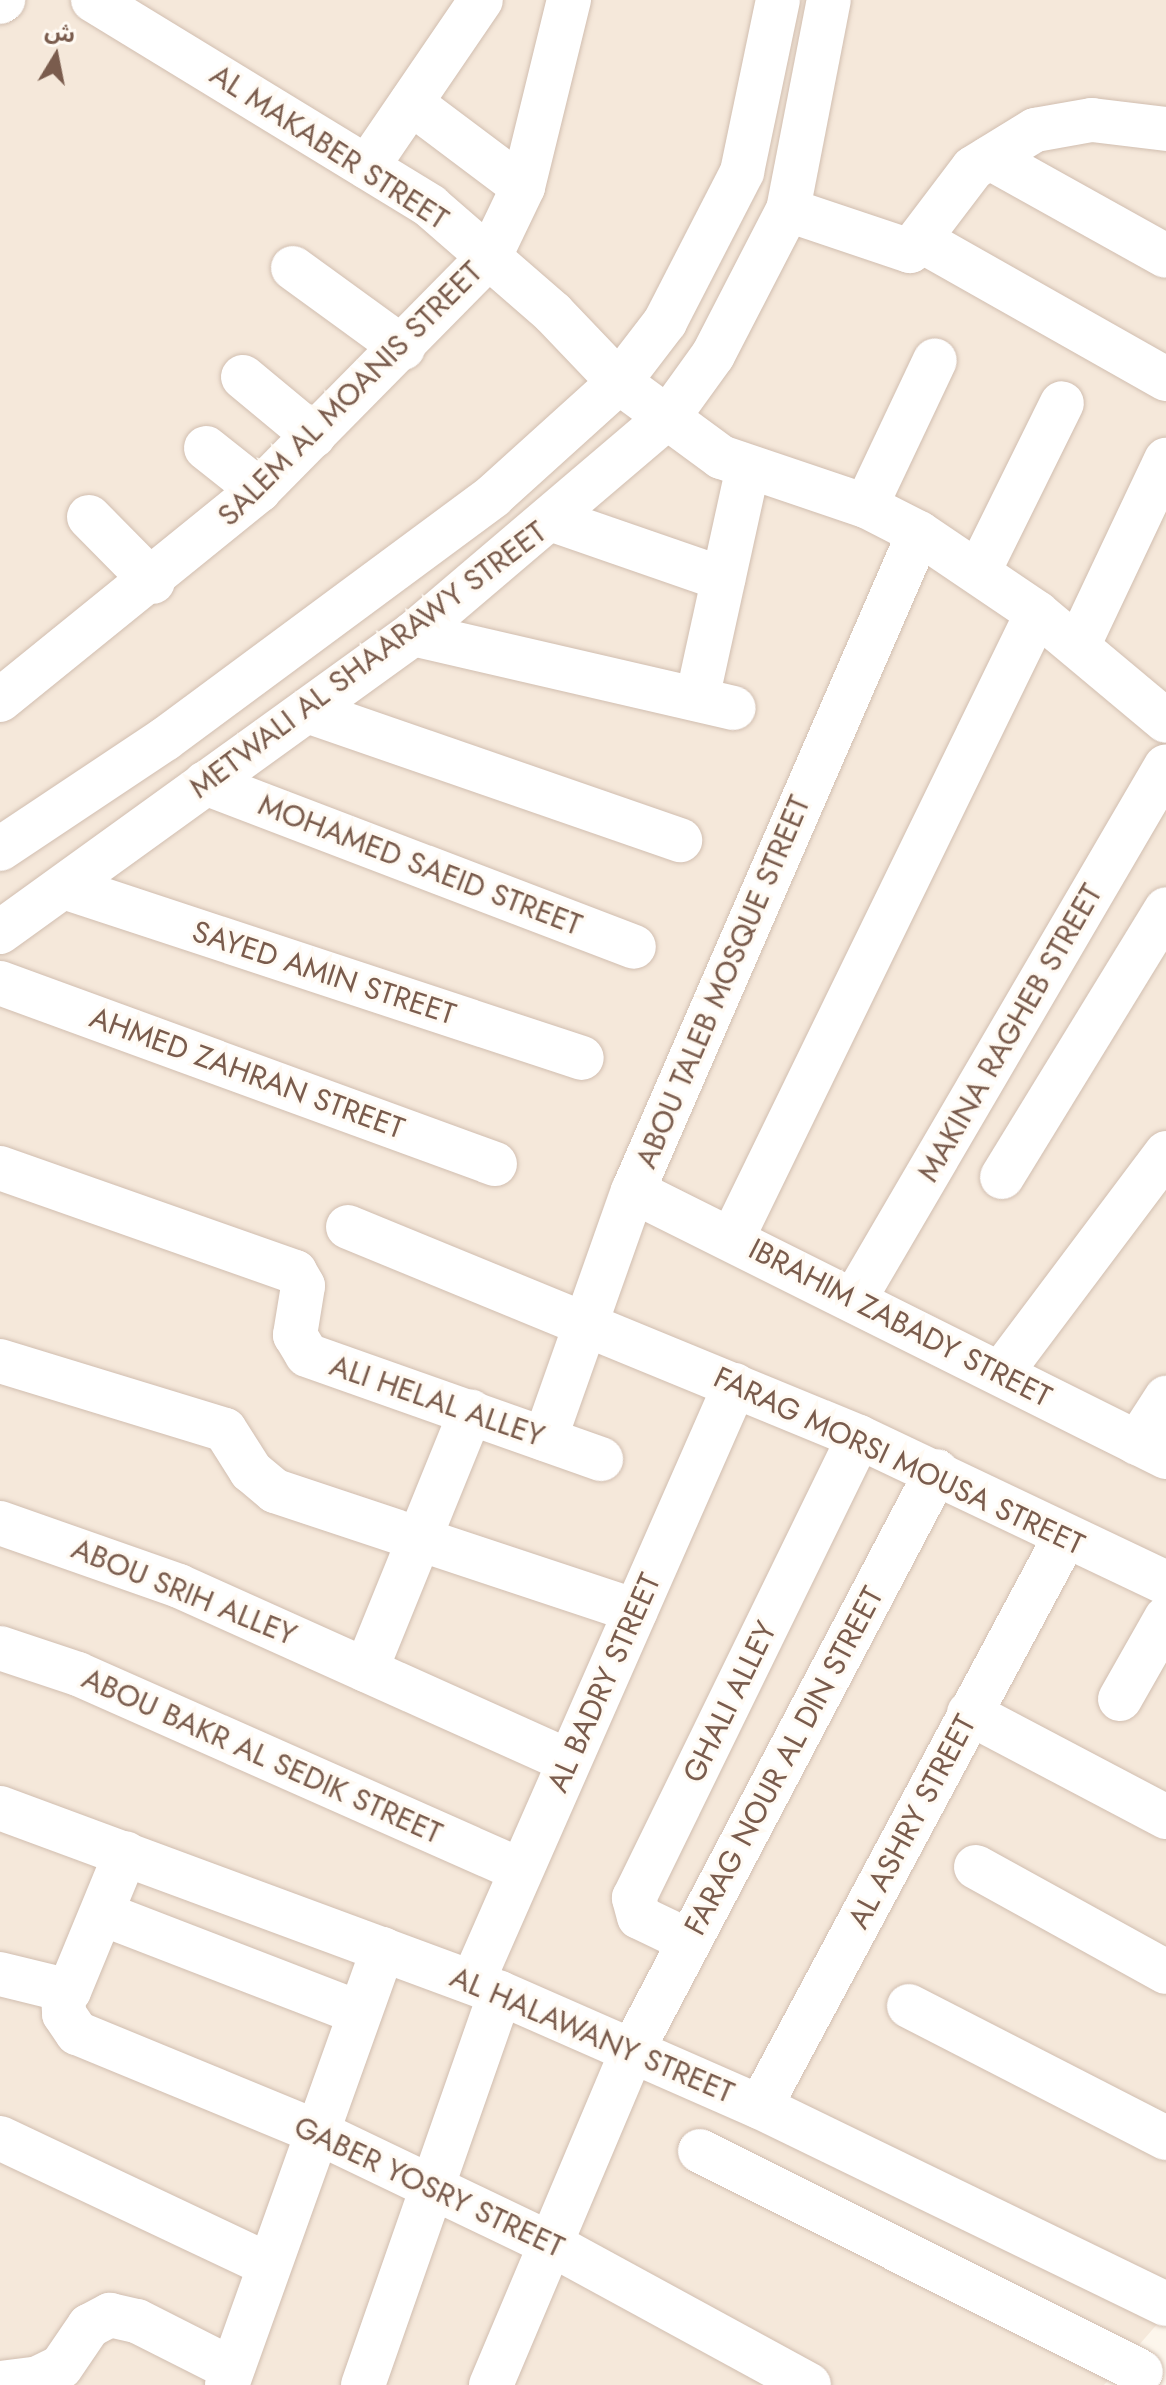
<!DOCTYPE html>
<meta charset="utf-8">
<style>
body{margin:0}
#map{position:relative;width:1166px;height:2385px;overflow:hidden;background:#fdf6ec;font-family:Jost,"Noto Sans Arabic",sans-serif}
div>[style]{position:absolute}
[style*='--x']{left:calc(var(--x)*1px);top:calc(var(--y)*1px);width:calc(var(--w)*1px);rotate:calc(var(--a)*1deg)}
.residential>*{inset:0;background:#f5e8da}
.roads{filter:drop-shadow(0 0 2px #d1beb0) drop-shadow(0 0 2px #d1beb0)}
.minor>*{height:44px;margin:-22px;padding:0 22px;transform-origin:22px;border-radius:22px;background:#fff}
span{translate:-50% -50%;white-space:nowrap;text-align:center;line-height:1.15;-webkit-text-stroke:6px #fffaf3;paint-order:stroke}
.street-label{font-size:30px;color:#7a5c4d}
.north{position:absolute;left:16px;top:16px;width:80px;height:80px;-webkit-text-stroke:6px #fffaf3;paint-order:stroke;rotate:10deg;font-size:22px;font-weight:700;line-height:32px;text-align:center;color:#7a5c4d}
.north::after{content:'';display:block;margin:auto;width:28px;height:36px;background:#7a5c4d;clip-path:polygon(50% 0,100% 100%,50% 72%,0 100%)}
</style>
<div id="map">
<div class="residential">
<div style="clip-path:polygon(0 0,1166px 0,1166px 2314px,1104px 2385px,0 2385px)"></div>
</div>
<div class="roads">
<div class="minor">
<div style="--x:93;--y:0;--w:395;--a:31.4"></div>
<div style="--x:430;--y:206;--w:163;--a:41"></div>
<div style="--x:553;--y:313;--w:95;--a:46.3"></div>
<div style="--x:619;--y:382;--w:127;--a:36.3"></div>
<div style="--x:721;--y:457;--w:153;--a:18.7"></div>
<div style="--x:866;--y:506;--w:59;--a:27"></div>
<div style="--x:919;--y:533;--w:143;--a:34.1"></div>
<div style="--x:1037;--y:613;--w:168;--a:39.9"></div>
<div style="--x:0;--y:2;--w:4;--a:-34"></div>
<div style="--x:411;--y:103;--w:140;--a:36.9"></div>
<div style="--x:990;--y:158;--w:201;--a:29.1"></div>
<div style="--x:367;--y:167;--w:202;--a:-55.7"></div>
<div style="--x:788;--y:210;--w:129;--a:18.6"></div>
<div style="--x:910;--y:251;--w:104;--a:-52.8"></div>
<div style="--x:973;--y:168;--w:73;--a:-31.5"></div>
<div style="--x:1035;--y:130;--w:58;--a:-10"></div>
<div style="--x:1092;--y:120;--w:75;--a:6.9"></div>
<div style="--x:922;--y:241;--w:280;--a:29.5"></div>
<div style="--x:293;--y:268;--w:136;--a:36"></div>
<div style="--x:243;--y:377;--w:92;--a:39.7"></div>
<div style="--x:206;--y:448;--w:68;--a:38.4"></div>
<div style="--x:866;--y:506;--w:161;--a:-64.7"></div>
<div style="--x:89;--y:517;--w:91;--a:45.4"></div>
<div style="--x:553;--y:520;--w:180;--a:19.1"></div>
<div style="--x:979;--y:571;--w:187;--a:-63.7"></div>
<div style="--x:413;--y:634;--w:329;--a:13"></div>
<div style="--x:1078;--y:646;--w:206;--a:-64.7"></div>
<div style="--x:697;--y:699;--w:233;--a:-77.6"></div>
<div style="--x:0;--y:700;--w:333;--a:-39"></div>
<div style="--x:259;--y:490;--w:329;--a:-45.4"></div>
<div style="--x:490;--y:256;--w:76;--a:-64.4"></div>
<div style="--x:523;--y:187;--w:193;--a:-76.2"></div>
<div style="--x:307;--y:711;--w:395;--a:19.1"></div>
<div style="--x:205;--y:783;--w:459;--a:20.9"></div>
<div style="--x:0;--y:849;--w:198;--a:-33.7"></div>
<div style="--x:165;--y:739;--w:408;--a:-36.5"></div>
<div style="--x:493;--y:496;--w:170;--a:-42.1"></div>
<div style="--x:619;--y:382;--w:76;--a:-52.5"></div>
<div style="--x:665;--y:322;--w:169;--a:-62.8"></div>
<div style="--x:742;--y:172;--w:176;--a:-78.2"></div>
<div style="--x:67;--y:888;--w:542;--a:18.27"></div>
<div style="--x:0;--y:932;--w:509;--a:-35.81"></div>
<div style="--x:413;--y:634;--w:336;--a:-40.4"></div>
<div style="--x:669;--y:416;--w:75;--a:-54.2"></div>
<div style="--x:713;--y:355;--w:163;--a:-62.7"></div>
<div style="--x:788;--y:210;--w:214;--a:-79"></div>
<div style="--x:0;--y:983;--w:527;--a:20.09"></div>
<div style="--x:0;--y:1168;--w:313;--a:19.4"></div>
<div style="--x:295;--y:1272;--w:16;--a:60"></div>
<div style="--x:303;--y:1286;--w:50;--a:99.3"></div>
<div style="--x:295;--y:1335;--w:23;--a:59"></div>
<div style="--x:307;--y:1355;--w:312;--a:19.5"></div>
<div style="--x:1002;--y:1177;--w:314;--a:-58.5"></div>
<div style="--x:633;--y:1191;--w:596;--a:26.52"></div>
<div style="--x:348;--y:1227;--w:552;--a:22.34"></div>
<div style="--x:859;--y:1437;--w:340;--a:25.4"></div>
<div style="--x:732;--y:1239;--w:696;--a:-64.02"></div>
<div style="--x:854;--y:1300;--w:618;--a:-59.7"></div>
<div style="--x:0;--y:1361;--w:235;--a:17"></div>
<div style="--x:225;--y:1430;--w:49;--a:57.6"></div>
<div style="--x:251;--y:1471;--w:31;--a:40"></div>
<div style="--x:275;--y:1491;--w:380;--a:18.4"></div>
<div style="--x:1001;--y:1373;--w:275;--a:-53.1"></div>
<div style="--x:545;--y:1439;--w:263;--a:-70.5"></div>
<div style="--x:633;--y:1191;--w:717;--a:-66.51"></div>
<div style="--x:1137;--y:1443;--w:54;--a:-57.2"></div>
<div style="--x:0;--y:1523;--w:190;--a:19.4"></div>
<div style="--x:179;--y:1586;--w:427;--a:24.2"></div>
<div style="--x:0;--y:1648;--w:82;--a:18.4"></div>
<div style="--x:78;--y:1674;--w:484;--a:23.9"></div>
<div style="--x:366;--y:1670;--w:279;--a:-67.9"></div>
<div style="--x:1120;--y:1699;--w:93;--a:-60.4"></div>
<div style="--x:969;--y:1713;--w:223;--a:27.8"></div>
<div style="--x:0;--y:1808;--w:533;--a:20.3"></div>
<div style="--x:500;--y:1993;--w:284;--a:23.7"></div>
<div style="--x:760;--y:2107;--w:451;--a:25.9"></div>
<div style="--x:976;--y:1867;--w:217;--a:28.9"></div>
<div style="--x:103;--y:1914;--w:275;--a:21.1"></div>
<div style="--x:689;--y:1941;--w:55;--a:-154.4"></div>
<div style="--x:639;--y:1917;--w:20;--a:-105"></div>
<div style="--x:634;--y:1898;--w:513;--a:-63.98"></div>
<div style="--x:0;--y:1974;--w:71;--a:13.8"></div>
<div style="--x:69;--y:1991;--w:149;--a:-67.6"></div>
<div style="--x:473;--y:1981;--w:651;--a:-66.27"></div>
<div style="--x:63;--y:1993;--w:21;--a:87"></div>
<div style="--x:64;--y:2014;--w:23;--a:56"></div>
<div style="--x:77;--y:2033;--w:260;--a:22.4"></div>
<div style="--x:317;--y:2132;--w:257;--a:25.6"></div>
<div style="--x:549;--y:2243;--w:296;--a:28.6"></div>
<div style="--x:909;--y:2006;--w:289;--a:27.2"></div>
<div style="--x:760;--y:2107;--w:646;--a:-61.85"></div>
<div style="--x:0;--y:2138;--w:297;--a:25.3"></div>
<div style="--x:700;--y:2151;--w:493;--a:26.6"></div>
<div style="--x:0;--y:2383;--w:38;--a:-7"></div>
<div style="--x:38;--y:2378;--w:25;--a:-26"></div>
<div style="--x:61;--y:2367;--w:50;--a:-55.7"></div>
<div style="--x:89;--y:2326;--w:24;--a:-28"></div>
<div style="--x:110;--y:2315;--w:28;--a:13"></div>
<div style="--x:137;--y:2321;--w:106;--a:26.8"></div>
<div style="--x:227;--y:2385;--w:463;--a:-70.3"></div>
<div style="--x:363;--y:2385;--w:415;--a:-70.7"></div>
<div style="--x:491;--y:2385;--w:363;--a:-67.1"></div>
<div style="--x:632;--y:2051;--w:655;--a:-62.26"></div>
</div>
</div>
<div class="street-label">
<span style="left:329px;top:147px;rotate:33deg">AL MAKABER STREET</span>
<span style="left:350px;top:394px;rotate:-45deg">SALEM AL MOANIS STREET</span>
<span style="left:368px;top:660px;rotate:-37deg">METWALI AL SHAARAWY STREET</span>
<span style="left:420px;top:865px;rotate:21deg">MOHAMED SAEID STREET</span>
<span style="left:324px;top:973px;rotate:18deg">SAYED AMIN STREET</span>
<span style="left:723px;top:982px;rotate:-67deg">ABOU TALEB MOSQUE STREET</span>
<span style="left:1010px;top:1033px;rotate:-60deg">MAKINA RAGHEB STREET</span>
<span style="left:247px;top:1073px;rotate:20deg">AHMED ZAHRAN STREET</span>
<span style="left:900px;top:1323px;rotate:27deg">IBRAHIM ZABADY STREET</span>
<span style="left:437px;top:1401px;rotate:19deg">ALI HELAL ALLEY</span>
<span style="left:899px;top:1461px;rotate:25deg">FARAG MORSI MOUSA STREET</span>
<span style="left:184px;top:1592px;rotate:22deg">ABOU SRIH ALLEY</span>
<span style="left:604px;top:1683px;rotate:-66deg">AL BADRY STREET</span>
<span style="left:730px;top:1702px;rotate:-64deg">GHALI ALLEY</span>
<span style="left:262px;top:1756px;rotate:24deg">ABOU BAKR AL SEDIK STREET</span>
<span style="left:784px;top:1761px;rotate:-62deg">FARAG NOUR AL DIN STREET</span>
<span style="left:912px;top:1822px;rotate:-62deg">AL ASHRY STREET</span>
<span style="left:592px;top:2035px;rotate:23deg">AL HALAWANY STREET</span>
<span style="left:429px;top:2187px;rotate:25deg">GABER YOSRY STREET</span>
</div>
<div class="north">ش</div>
</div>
